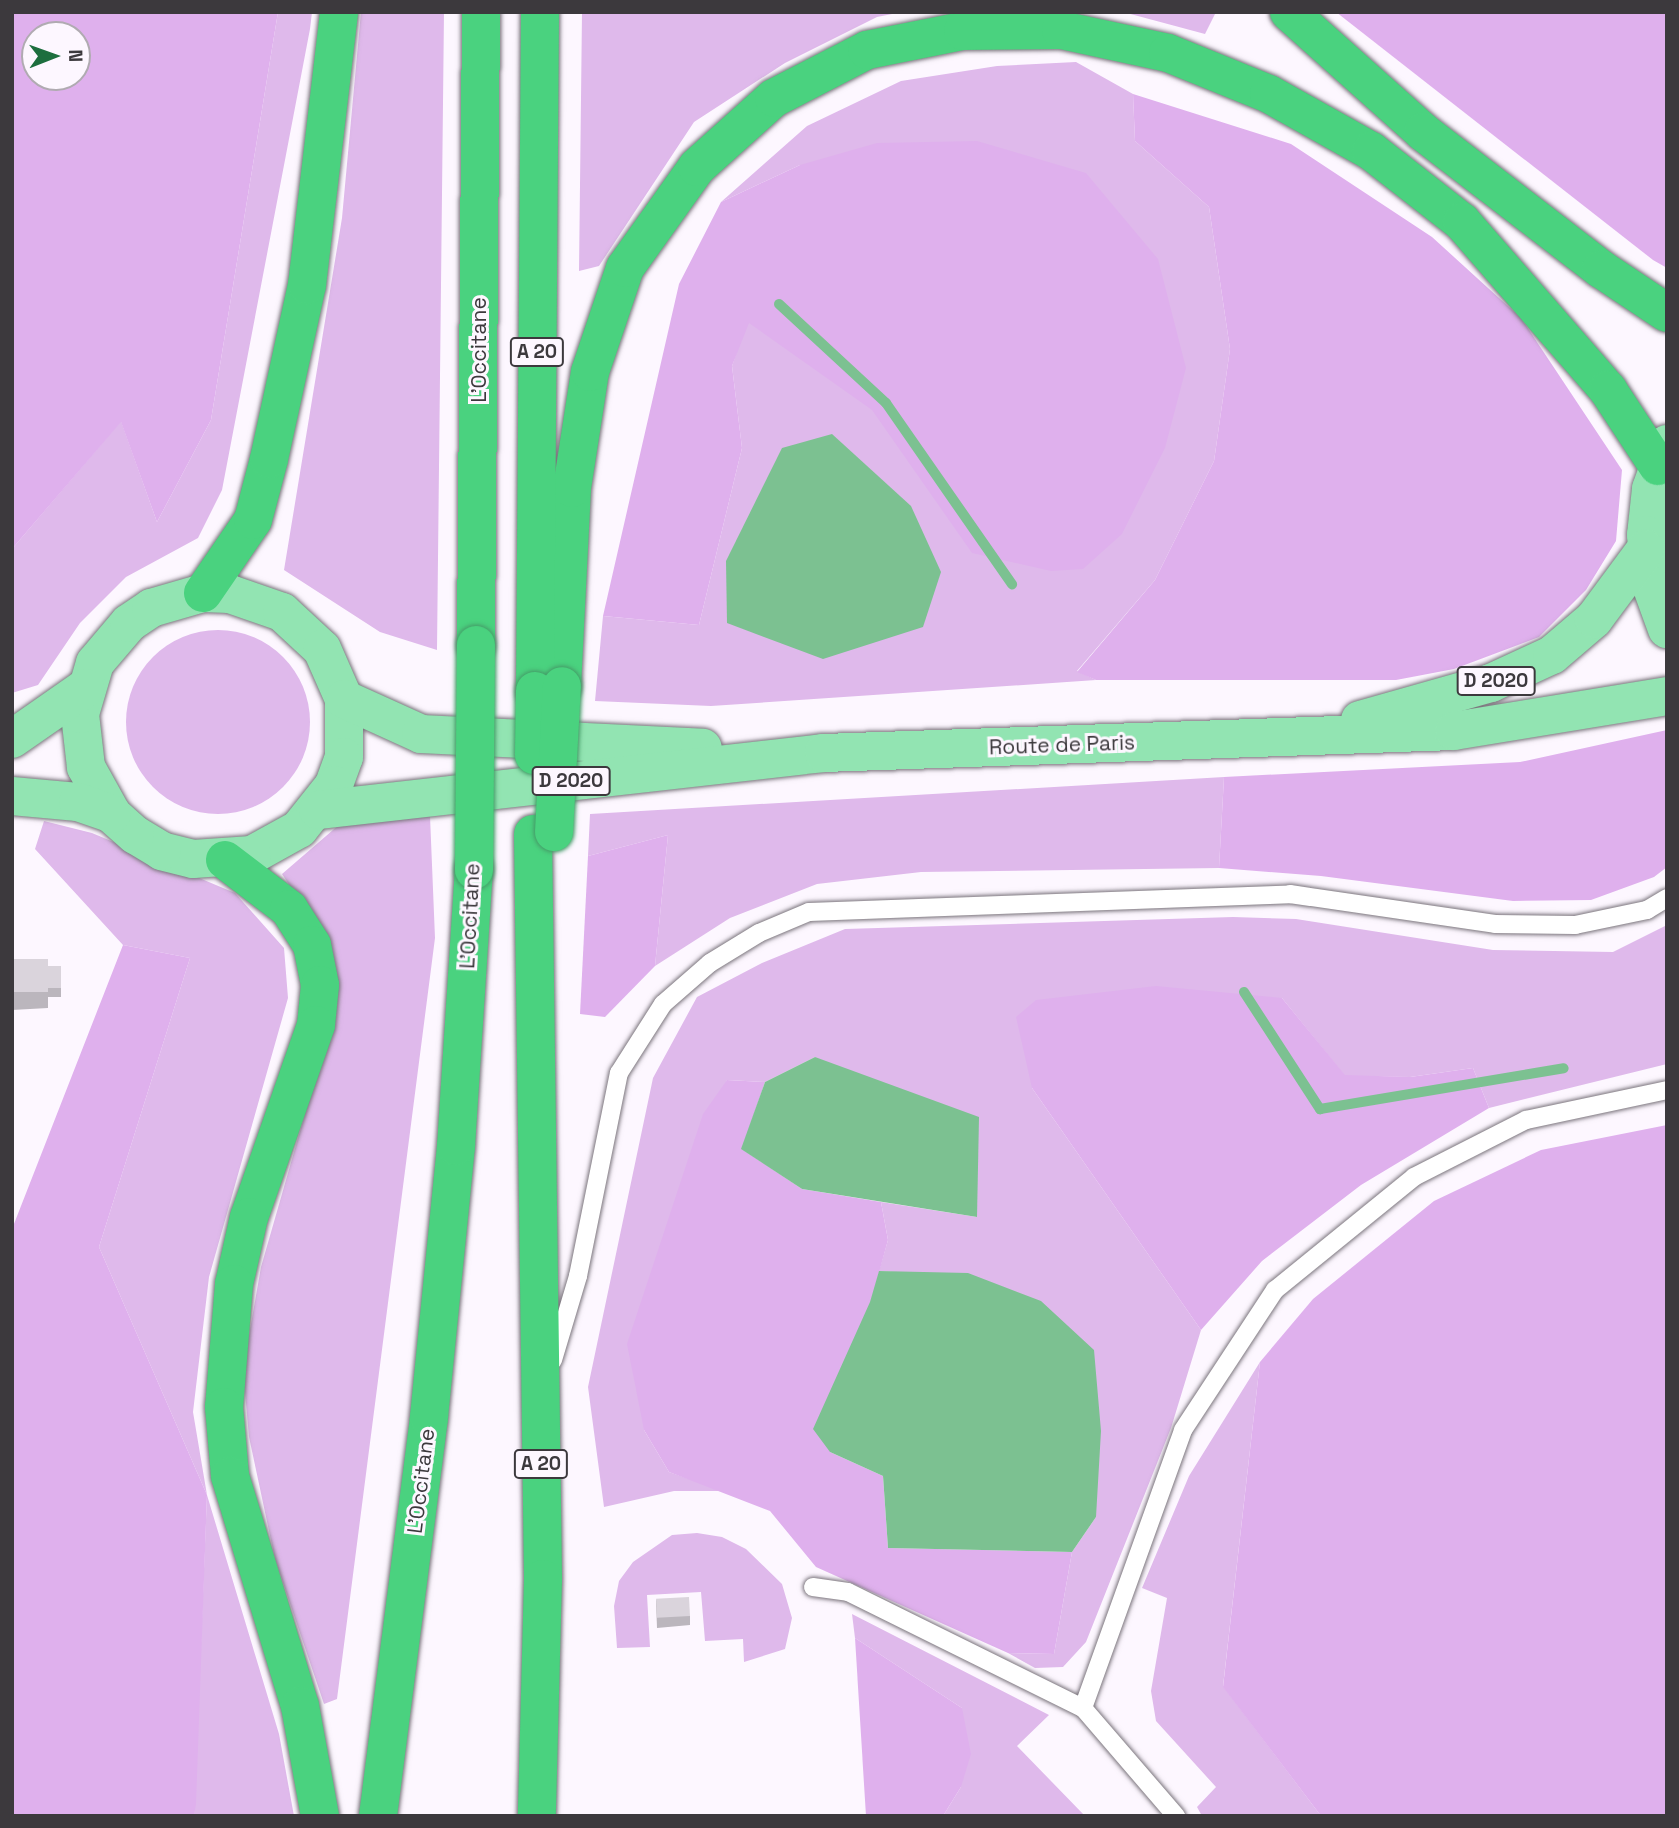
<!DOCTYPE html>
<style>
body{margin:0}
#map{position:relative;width:1679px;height:1828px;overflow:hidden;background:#fdf7ff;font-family:"Space Grotesk",sans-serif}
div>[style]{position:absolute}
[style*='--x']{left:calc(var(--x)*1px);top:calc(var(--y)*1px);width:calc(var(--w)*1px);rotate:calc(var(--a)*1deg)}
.green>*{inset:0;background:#dfb9eb}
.round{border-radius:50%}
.forest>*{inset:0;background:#dfb0ed}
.water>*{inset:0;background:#7cc191}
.stream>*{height:10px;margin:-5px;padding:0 5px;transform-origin:5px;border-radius:5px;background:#7cc191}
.roads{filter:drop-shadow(0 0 2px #7b757d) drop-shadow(0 0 2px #7b757d)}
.service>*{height:18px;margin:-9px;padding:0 9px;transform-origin:9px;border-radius:9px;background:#fff}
.primary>*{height:38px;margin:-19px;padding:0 19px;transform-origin:19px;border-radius:19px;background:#92e4b2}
.motorway>*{height:38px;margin:-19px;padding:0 19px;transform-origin:19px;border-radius:19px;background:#4ad27f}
.bridges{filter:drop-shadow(0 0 2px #459c68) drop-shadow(0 0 2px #459c68)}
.motorway-bridge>*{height:38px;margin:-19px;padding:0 19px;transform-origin:19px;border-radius:19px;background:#4ad27f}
.wall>*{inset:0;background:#bbb6bd}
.building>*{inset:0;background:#dad4dc;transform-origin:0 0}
span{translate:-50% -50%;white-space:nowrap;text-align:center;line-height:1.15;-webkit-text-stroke:6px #fdf7ff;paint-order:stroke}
.shield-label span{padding:2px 5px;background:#fdf7ff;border:2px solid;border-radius:5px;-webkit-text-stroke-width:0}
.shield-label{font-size:19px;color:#3c393d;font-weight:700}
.street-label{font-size:21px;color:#3c393d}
.frame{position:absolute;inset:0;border:14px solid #3c393d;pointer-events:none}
.north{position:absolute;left:21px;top:21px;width:70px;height:70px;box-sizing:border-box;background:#fdf7ff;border:2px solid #b0abb1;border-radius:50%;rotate:89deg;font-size:19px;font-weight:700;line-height:28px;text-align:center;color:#3c393d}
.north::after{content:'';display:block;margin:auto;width:24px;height:32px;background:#1d6e3e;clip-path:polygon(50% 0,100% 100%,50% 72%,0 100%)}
</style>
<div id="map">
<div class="green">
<div style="clip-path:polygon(278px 12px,312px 12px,310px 29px,222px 490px,198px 538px,126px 577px,80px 623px,38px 685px,12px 693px,12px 549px,121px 421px,157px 522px,211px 420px)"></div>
<div style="clip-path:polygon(361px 12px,444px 12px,437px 650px,380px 632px,284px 570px,342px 218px)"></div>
<div style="clip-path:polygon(582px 12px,902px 12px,877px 17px,785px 63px,694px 122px,599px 266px,579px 271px)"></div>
<div style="clip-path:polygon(1123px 12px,1216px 12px,1205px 34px)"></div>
<div style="clip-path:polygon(1076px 62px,1133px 94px,1135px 141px,1209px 207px,1230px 349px,1214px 461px,1155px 580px,1077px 671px,1096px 680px,711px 706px,595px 701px,603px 616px,699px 625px,742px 448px,732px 366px,800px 165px,721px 202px,807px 126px,901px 81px,997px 66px)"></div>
<div class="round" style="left:126px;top:630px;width:184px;height:184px"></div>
<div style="clip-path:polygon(1224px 777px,1219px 868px,921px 872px,817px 884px,730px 918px,655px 966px,668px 835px,588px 856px,590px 814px)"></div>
<div style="clip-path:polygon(430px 816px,435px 938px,337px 1699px,324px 1704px,275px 1559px,249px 1437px,243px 1370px,261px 1267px,317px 1072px,327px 942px,282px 874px,348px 817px)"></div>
<div style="clip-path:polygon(44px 821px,92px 833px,235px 893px,284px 948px,288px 998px,209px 1277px,193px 1412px,207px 1495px,279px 1734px,294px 1816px,194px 1816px,207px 1495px,99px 1247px,190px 958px,123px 945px,35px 849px)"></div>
<div style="clip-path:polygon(1233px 917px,1296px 919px,1493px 950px,1613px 952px,1667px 925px,1667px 1064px,1489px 1108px,1473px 1068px,1410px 1077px,1345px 1076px,1282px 998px,1032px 1088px,1201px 1330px,1171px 1428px,1086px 1642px,1063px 1667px,1035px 1668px,1008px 1653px,1054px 1654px,1072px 1552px,1096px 1517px,977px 1277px,879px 1271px,888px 1240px,881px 1202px,977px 1217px,815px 1057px,765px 1082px,727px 1080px,644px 1430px,669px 1472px,723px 1491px,674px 1491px,604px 1507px,588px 1387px,653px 1078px,697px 997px,762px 963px,845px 929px)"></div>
<div style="clip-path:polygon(1260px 1362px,1223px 1686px,1321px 1816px,1202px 1816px,1197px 1807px,1216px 1787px,1156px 1721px,1151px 1691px,1167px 1598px,1142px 1588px,1189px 1476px)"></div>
<div style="clip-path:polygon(697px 1533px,722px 1537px,746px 1549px,782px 1584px,792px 1618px,785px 1649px,744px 1662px,743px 1639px,705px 1641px,701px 1592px,647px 1595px,650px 1647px,617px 1648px,614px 1606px,619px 1581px,633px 1562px,672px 1535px)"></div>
<div style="clip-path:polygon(852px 1614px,1049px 1715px,1017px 1746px,1085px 1816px,943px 1816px,961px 1787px,962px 1708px,855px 1638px)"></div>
</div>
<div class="forest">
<div style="clip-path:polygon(evenodd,12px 12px,278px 12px,211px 420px,157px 522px,121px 422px,12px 549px,12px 12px,77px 35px,77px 77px,35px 77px,35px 35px,77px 35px)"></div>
<div style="clip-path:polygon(1336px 12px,1667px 12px,1667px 268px,1653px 260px)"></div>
<div style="clip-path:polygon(1133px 94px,1291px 144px,1432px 237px,1521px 318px,1622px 470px,1616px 541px,1586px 590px,1539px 637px,1454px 669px,1396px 680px,1096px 680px,1077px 672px,1155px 580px,1214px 461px,1230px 349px,1209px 207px,1135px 141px)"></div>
<div style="clip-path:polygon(977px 141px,1086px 173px,1158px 259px,1186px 368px,1165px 448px,1122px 534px,1083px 569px,1051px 571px,972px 553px,872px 410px,749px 323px,732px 366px,742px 448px,699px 625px,603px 616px,679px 284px,721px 202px,800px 165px,877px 143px)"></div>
<div style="clip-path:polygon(1667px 730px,1667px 867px,1654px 877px,1591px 900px,1513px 901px,1321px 876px,1219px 868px,1224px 777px,1520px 762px)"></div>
<div style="clip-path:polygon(668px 835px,655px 966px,605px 1017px,580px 1014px,588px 856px)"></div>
<div style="clip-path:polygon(123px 945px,190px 958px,99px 1247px,207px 1495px,196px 1804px,194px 1816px,12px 1816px,12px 1229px)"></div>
<div style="clip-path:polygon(1156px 986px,1282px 998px,1345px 1075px,1410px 1077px,1473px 1068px,1489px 1108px,1361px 1185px,1262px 1261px,1201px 1330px,1032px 1088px,1016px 1017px,1036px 1000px)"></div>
<div style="clip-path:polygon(727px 1080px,765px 1082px,742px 1149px,802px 1189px,881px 1202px,888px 1240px,830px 1452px,883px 1476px,888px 1548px,1072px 1552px,1054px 1654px,1008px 1653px,816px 1567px,770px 1511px,669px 1472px,644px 1430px,627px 1344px,703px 1114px)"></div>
<div style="clip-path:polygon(1667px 1125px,1667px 1816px,1321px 1816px,1223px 1687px,1260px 1362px,1313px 1299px,1434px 1201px,1541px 1150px)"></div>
<div style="clip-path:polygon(855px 1638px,962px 1708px,971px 1754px,961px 1787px,943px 1816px,866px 1816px)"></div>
</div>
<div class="water">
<div style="clip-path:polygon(832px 434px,911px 506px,941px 572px,923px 627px,823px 659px,727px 623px,726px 561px,782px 448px)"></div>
<div style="clip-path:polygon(815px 1057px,979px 1117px,977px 1217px,802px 1189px,741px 1149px,765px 1082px)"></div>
<div style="clip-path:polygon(879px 1271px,968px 1273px,1041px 1301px,1094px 1350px,1101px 1431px,1096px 1517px,1072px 1552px,888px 1548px,883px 1476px,830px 1452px,813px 1429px,870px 1302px)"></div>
</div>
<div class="stream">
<div style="--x:779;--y:304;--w:146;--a:42.8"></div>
<div style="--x:886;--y:403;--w:221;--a:55.2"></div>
<div style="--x:1244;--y:992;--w:140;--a:57"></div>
<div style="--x:1320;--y:1109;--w:247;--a:-9.5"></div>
</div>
<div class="roads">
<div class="service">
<div style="--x:553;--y:1360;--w:88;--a:-73.4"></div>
<div style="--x:578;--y:1276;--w:207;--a:-78.6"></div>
<div style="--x:619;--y:1073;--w:82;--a:-57.5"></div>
<div style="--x:663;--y:1004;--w:62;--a:-41.1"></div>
<div style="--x:710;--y:963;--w:57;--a:-31.5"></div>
<div style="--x:759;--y:933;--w:54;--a:-22.8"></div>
<div style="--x:809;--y:912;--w:481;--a:-2.1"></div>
<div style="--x:1290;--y:894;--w:207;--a:8.3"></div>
<div style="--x:1495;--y:924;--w:80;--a:0.7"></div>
<div style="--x:1575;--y:925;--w:74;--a:-11.8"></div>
<div style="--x:1647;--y:910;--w:23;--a:-31"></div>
<div style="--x:813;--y:1587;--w:35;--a:8"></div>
<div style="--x:848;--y:1592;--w:262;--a:26.3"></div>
<div style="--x:1083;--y:1708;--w:143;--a:49.3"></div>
<div style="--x:1083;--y:1708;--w:295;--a:-70.2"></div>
<div style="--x:1183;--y:1430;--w:168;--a:-56.7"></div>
<div style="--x:1275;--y:1290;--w:179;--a:-39.1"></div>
<div style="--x:1414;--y:1177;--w:126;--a:-27"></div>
<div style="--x:1526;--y:1120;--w:144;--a:-12"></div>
</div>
<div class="primary">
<div style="--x:1667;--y:444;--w:48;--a:109.6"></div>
<div style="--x:1651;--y:489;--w:46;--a:96.2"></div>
<div style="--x:1646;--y:535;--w:50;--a:84.3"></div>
<div style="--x:1651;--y:585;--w:47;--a:70"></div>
<div style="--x:344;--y:699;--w:58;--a:90"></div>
<div style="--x:344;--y:757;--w:30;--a:110"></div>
<div style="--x:334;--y:785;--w:56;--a:128.5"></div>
<div style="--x:299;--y:829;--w:54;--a:151"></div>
<div style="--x:252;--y:855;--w:59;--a:176.1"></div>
<div style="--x:193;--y:859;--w:32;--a:-166"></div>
<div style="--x:162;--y:851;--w:31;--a:-149"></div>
<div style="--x:135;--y:835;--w:31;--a:-138"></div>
<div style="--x:112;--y:814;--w:54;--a:-119"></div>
<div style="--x:86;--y:767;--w:53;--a:-96.5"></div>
<div style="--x:80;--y:714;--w:53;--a:-73.6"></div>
<div style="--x:95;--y:663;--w:52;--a:-49.6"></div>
<div style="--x:129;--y:623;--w:27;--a:-34"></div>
<div style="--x:151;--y:608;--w:54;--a:-16.1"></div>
<div style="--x:203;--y:593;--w:27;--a:2"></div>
<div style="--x:230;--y:594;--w:55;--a:19.1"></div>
<div style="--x:282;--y:612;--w:54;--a:42.8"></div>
<div style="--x:322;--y:649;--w:55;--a:66.3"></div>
<div style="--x:344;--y:699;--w:85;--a:24.4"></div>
<div style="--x:421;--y:734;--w:282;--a:2.8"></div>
<div style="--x:1360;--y:720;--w:136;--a:-15.8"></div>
<div style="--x:1491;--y:683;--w:67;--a:-24.7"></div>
<div style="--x:1552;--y:655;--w:55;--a:-40.6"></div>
<div style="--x:1594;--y:619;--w:87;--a:-53.4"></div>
<div style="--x:12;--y:739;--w:89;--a:-34.9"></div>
<div style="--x:12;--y:796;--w:66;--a:5.2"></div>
<div style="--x:78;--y:802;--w:36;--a:19"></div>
<div style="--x:318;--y:810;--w:509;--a:-6.43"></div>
<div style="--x:824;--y:753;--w:630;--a:-2"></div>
<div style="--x:1454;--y:731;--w:216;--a:-9.3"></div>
</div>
<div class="motorway">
<div style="--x:1289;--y:12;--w:180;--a:41.8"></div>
<div style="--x:1423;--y:132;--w:225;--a:37.6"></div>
<div style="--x:1601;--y:269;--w:79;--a:33.7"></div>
<div style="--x:203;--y:593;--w:88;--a:-55.6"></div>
<div style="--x:253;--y:520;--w:63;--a:-75.3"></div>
<div style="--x:269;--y:459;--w:178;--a:-77.7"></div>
<div style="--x:307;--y:285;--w:275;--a:-83.3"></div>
<div style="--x:476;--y:645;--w:633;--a:-89.55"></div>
<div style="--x:562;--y:686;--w:198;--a:-87.1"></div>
<div style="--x:572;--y:488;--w:117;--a:-81.2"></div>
<div style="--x:590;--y:372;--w:110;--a:-71.4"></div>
<div style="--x:625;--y:268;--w:124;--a:-54.5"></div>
<div style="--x:697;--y:167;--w:103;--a:-41.9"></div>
<div style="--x:774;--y:98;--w:105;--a:-27.3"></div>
<div style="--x:867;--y:50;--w:98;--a:-11.2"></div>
<div style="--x:963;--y:31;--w:98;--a:-0.6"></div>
<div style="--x:1061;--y:30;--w:109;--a:12.1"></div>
<div style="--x:1168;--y:53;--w:109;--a:22.1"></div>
<div style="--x:1269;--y:94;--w:117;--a:29.2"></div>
<div style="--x:1371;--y:151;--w:115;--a:38"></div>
<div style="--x:1462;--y:222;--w:223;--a:49"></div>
<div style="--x:1608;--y:390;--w:91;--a:56.7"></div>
<div style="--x:535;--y:691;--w:679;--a:-89.58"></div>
<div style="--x:533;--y:834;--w:745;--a:89.23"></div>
<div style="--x:543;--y:1579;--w:237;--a:91.5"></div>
<div style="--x:225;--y:860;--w:81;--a:37.4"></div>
<div style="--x:289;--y:909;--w:43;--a:57.4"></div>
<div style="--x:312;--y:945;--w:41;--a:78.7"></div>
<div style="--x:320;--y:985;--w:40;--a:95.7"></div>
<div style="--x:316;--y:1025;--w:203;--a:109.2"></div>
<div style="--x:249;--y:1217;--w:69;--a:102.6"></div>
<div style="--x:234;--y:1284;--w:123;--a:94.6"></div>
<div style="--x:224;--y:1407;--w:69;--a:85"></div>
<div style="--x:230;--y:1476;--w:240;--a:73.1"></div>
<div style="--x:300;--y:1706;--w:112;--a:79.7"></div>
<div style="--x:378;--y:1816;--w:402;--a:-82.7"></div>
<div style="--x:429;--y:1417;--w:272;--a:-84.3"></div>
<div style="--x:456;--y:1146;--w:277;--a:-86.3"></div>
</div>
</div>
<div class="bridges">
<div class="motorway-bridge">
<div style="--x:534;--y:755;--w:64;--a:-89.1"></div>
<div style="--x:554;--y:832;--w:146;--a:-86.9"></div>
<div style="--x:474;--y:870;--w:225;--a:-89.5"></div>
</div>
</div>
<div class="wall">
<div style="clip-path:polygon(12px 960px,48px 969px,61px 966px,61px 997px,48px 997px,48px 1008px,12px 1010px)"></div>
<div style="clip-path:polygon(656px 1600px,690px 1616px,690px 1625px,657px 1628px)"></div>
</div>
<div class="building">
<div style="left:48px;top:959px;width:33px;height:36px;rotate:90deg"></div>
<div style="left:61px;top:966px;width:22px;height:13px;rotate:90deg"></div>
<div style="left:689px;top:1597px;width:19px;height:33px;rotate:87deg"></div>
</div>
<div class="shield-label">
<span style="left:537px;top:352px">A 20</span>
<span style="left:1496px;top:681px">D 2020</span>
<span style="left:571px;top:781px">D 2020</span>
<span style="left:541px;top:1464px">A 20</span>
</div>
<div class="street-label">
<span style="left:479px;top:350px;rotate:-90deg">L'Occitane</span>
<span style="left:1062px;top:745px;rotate:-2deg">Route de Paris</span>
<span style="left:470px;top:916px;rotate:-87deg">L'Occitane</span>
<span style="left:421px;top:1481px;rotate:-83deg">L'Occitane</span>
</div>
<div class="frame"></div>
<div class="north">N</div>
</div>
